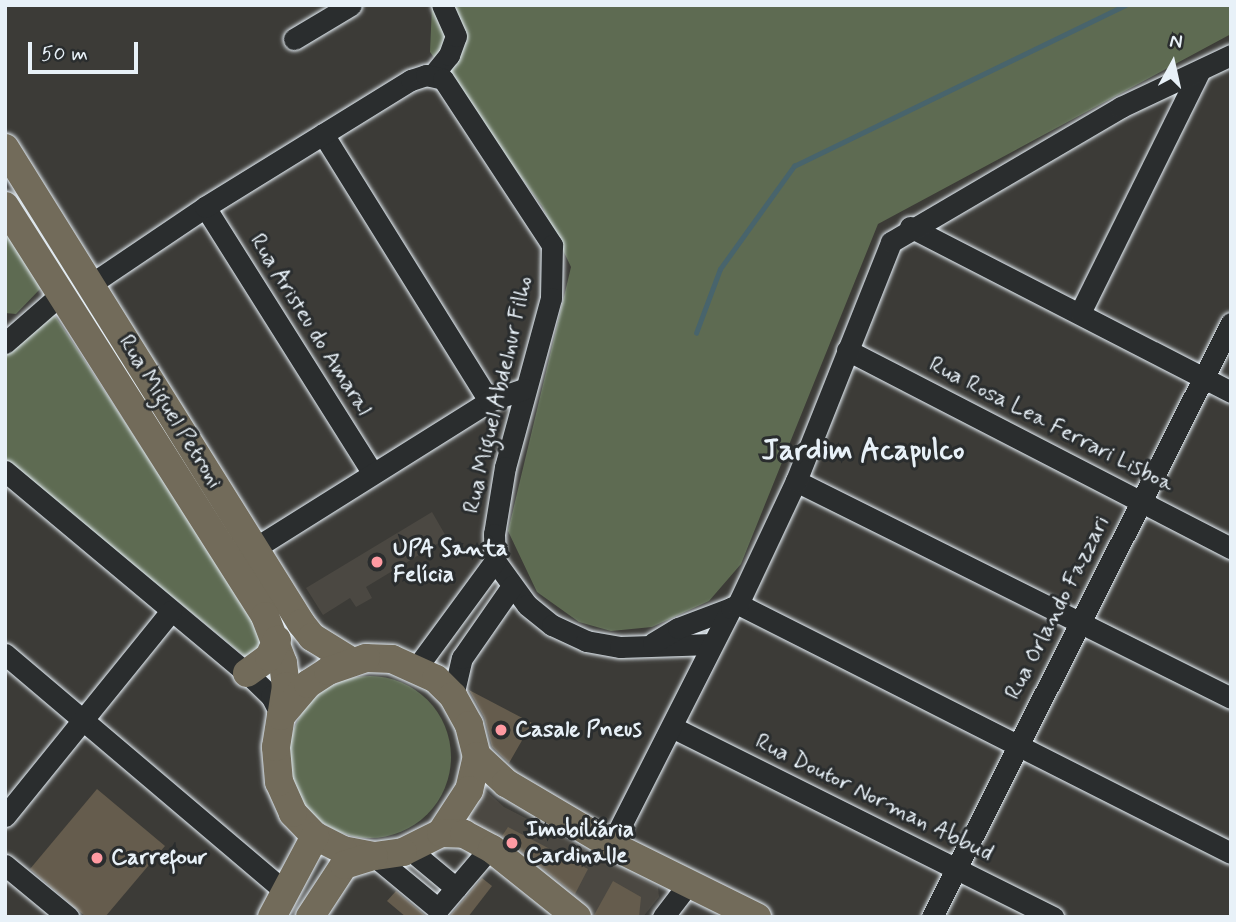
<!DOCTYPE html>
<meta charset="utf-8">
<style>
body{margin:0}
#map{position:relative;width:1236px;height:922px;overflow:hidden;background:#3c3b37;font-family:Mynerve,sans-serif}
div>[style]{position:absolute}
.built>*{inset:0;background:#4b4842}
.green>*{inset:0;background:#5e6b52}
.round{border-radius:50%}
.stream>*{height:4.5px;margin:-2.25px;padding:0 2.25px;transform-origin:2.25px;border-radius:2.25px;background:#48646c}
.building>*{inset:0;background:#655c4d}
.roads{filter:drop-shadow(0 0 2px #e8f1f8) drop-shadow(0 0 2px #e8f1f8)}
.minor>*{height:21px;margin:-10.5px;padding:0 10.5px;transform-origin:10.5px;border-radius:10.5px;background:#2a2d2e}
.major>*{height:28px;margin:-14px;padding:0 14px;transform-origin:14px;border-radius:14px;background:#726b5a}
.dots>*{width:19px;height:19px;translate:-50% -50%;box-sizing:border-box;border:4px solid #2a2d2e;border-radius:50%}
span{translate:-50% -50%;white-space:nowrap;text-align:center;line-height:1.15;-webkit-text-stroke:6px #2a2d2e;paint-order:stroke}
.street-label{font-size:23px;color:#e8f1f8}
.poi-label{font-size:23px;color:#e8f1f8;font-weight:700}
.left{translate:0 -50%;text-align:left}
.district-label{font-size:30px;color:#e8f1f8;font-weight:700}
.frame{position:absolute;inset:0;border:7px solid #e8f1f8;pointer-events:none}
.north{position:absolute;left:1138px;top:28px;width:70px;height:70px;-webkit-text-stroke:5px #2a2d2e;paint-order:stroke;rotate:8deg;font-size:19px;font-weight:700;line-height:28px;text-align:center;color:#e8f1f8}
.north::after{content:'';display:block;margin:auto;width:24px;height:32px;background:#e8f1f8;clip-path:polygon(50% 0,100% 100%,50% 72%,0 100%)}
.scale{position:absolute;left:28px;top:42px;width:110px;height:32px;box-sizing:border-box;border:4px solid #e8f1f8;border-top:0;padding-left:9px;font-size:21px;line-height:24px;white-space:nowrap;color:#e8f1f8;-webkit-text-stroke:5px #2a2d2e;paint-order:stroke}
</style>
<div id="map">
<div class="built">
<i style="clip-path:polygon(432px 512px,447px 538px,366px 587px,372px 598px,356px 607px,350px 598px,323px 615px,306px 588px)"></i>
<i style="clip-path:polygon(482px 787px,504px 807px,658px 887px,659px 897px,643px 917px,591px 917px,460px 818px)"></i>
</div>
<div class="green">
<i style="clip-path:polygon(432px 5px,1231px 5px,1231px 34px,878px 224px,741px 564px,709px 601px,652px 627px,611px 631px,579px 622px,537px 592px,508px 531px,571px 267px,542px 206px,430px 52px)"></i>
<i style="clip-path:polygon(5px 224px,41px 288px,16px 314px,5px 313px)"></i>
<i style="clip-path:polygon(54px 314px,267px 639px,248px 659px,5px 459px,5px 356px,20px 337px)"></i>
<i class="round" style="left:289px;top:676px;width:162px;height:162px"></i>
</div>
<div class="stream">
<i style="left:696px;top:333px;width:68px;rotate:-69.4deg"></i>
<i style="left:720px;top:269px;width:127px;rotate:-54.3deg"></i>
<i style="left:794px;top:166px;width:368px;rotate:-25.9deg"></i>
</div>
<div class="building">
<i style="clip-path:polygon(469px 690px,532px 723px,509px 763px,492px 747px,484px 717px)"></i>
<i style="clip-path:polygon(97px 789px,165px 846px,105px 917px,86px 917px,30px 869px)"></i>
<i style="clip-path:polygon(508px 827px,588px 869px,575px 894px,502px 836px)"></i>
<i style="clip-path:polygon(482px 878px,492px 886px,468px 917px,449px 917px)"></i>
<i style="clip-path:polygon(613px 881px,641px 897px,639px 917px,593px 917px)"></i>
<i style="clip-path:polygon(396px 891px,427px 917px,406px 917px,387px 901px)"></i>
</div>
<div class="roads">
<div class="minor">
<i style="left:294px;top:39px;width:66px;rotate:-30.8deg"></i>
<i style="left:432px;top:76px;width:27px;rotate:-51deg"></i>
<i style="left:449px;top:55px;width:20px;rotate:-70deg"></i>
<i style="left:456px;top:36px;width:34px;rotate:-114deg"></i>
<i style="left:323px;top:134px;width:314px;rotate:58.1deg"></i>
<i style="left:205px;top:207px;width:312px;rotate:57.8deg"></i>
<i style="left:910px;top:227px;width:361px;rotate:27.2deg"></i>
<i style="left:91px;top:284px;width:138px;rotate:-34deg"></i>
<i style="left:205px;top:207px;width:242px;rotate:-31.7deg"></i>
<i style="left:411px;top:80px;width:16px;rotate:-18deg"></i>
<i style="left:426px;top:75px;width:17px;rotate:13deg"></i>
<i style="left:443px;top:79px;width:199px;rotate:56.7deg"></i>
<i style="left:552px;top:245px;width:53px;rotate:91.1deg"></i>
<i style="left:551px;top:298px;width:175px;rotate:105.2deg"></i>
<i style="left:505px;top:467px;width:68px;rotate:99.3deg"></i>
<i style="left:494px;top:534px;width:27px;rotate:88deg"></i>
<i style="left:495px;top:561px;width:54px;rotate:54deg"></i>
<i style="left:527px;top:605px;width:32px;rotate:39deg"></i>
<i style="left:552px;top:625px;width:38px;rotate:25deg"></i>
<i style="left:586px;top:641px;width:35px;rotate:10deg"></i>
<i style="left:620px;top:647px;width:92px;rotate:-1.9deg"></i>
<i style="left:1080px;top:313px;width:269px;rotate:-63.7deg"></i>
<i style="left:5px;top:343px;width:73px;rotate:-41.1deg"></i>
<i style="left:847px;top:350px;width:432px;rotate:27.3deg"></i>
<i style="left:5px;top:471px;width:315px;rotate:39.9deg"></i>
<i style="left:247px;top:673px;width:33px;rotate:44deg"></i>
<i style="left:271px;top:696px;width:22px;rotate:63deg"></i>
<i style="left:796px;top:481px;width:486px;rotate:26.5deg"></i>
<i style="left:255px;top:548px;width:276px;rotate:-32.1deg"></i>
<i style="left:489px;top:401px;width:37px;rotate:-19deg"></i>
<i style="left:738px;top:604px;width:552px;rotate:26.8deg"></i>
<i style="left:653px;top:643px;width:29px;rotate:-31deg"></i>
<i style="left:678px;top:628px;width:57px;rotate:-20.7deg"></i>
<i style="left:5px;top:654px;width:368px;rotate:40.3deg"></i>
<i style="left:417px;top:667px;width:132px;rotate:-53.7deg"></i>
<i style="left:453px;top:696px;width:39px;rotate:-77deg"></i>
<i style="left:462px;top:658px;width:88px;rotate:-55.2deg"></i>
<i style="left:672px;top:727px;width:426px;rotate:26.5deg"></i>
<i style="left:5px;top:816px;width:264px;rotate:-51deg"></i>
<i style="left:611px;top:845px;width:266px;rotate:-63.1deg"></i>
<i style="left:731px;top:608px;width:8px;rotate:-30deg"></i>
<i style="left:738px;top:604px;width:136px;rotate:-64.8deg"></i>
<i style="left:796px;top:481px;width:257px;rotate:-68.3deg"></i>
<i style="left:891px;top:242px;width:267px;rotate:-30.4deg"></i>
<i style="left:1121px;top:107px;width:122px;rotate:-25.3deg"></i>
<i style="left:409px;top:849px;width:61px;rotate:39.7deg"></i>
<i style="left:374px;top:856px;width:83px;rotate:39.6deg"></i>
<i style="left:438px;top:909px;width:80px;rotate:-49.6deg"></i>
<i style="left:5px;top:865px;width:82px;rotate:39.5deg"></i>
<i style="left:663px;top:917px;width:43px;rotate:-52.6deg"></i>
<i style="left:932px;top:917px;width:665px;rotate:-63.28deg"></i>
</div>
<div class="major">
<i style="left:5px;top:148px;width:560px;rotate:58.07deg"></i>
<i style="left:301px;top:623px;width:18px;rotate:52deg"></i>
<i style="left:312px;top:637px;width:46px;rotate:31.6deg"></i>
<i style="left:5px;top:206px;width:485px;rotate:57.6deg"></i>
<i style="left:265px;top:616px;width:50px;rotate:69deg"></i>
<i style="left:283px;top:663px;width:23px;rotate:83deg"></i>
<i style="left:286px;top:686px;width:30px;rotate:99deg"></i>
<i style="left:366px;top:658px;width:26px;rotate:2deg"></i>
<i style="left:392px;top:659px;width:48px;rotate:24.4deg"></i>
<i style="left:436px;top:679px;width:24px;rotate:45deg"></i>
<i style="left:453px;top:696px;width:33px;rotate:61deg"></i>
<i style="left:469px;top:725px;width:32px;rotate:76deg"></i>
<i style="left:477px;top:756px;width:35px;rotate:103deg"></i>
<i style="left:469px;top:790px;width:51px;rotate:123.1deg"></i>
<i style="left:441px;top:833px;width:42px;rotate:153.4deg"></i>
<i style="left:403px;top:852px;width:29px;rotate:172deg"></i>
<i style="left:374px;top:856px;width:32px;rotate:-169deg"></i>
<i style="left:343px;top:850px;width:31px;rotate:-153deg"></i>
<i style="left:315px;top:836px;width:32px;rotate:-134deg"></i>
<i style="left:293px;top:813px;width:34px;rotate:-114deg"></i>
<i style="left:279px;top:782px;width:35px;rotate:-95deg"></i>
<i style="left:276px;top:747px;width:31px;rotate:-81deg"></i>
<i style="left:281px;top:716px;width:42px;rotate:-49.8deg"></i>
<i style="left:308px;top:684px;width:24px;rotate:-33deg"></i>
<i style="left:328px;top:671px;width:40px;rotate:-18.9deg"></i>
<i style="left:247px;top:673px;width:27px;rotate:-36deg"></i>
<i style="left:269px;top:657px;width:19px;rotate:-65deg"></i>
<i style="left:477px;top:756px;width:40px;rotate:43deg"></i>
<i style="left:506px;top:783px;width:122px;rotate:30.6deg"></i>
<i style="left:611px;top:845px;width:163px;rotate:26.3deg"></i>
<i style="left:441px;top:833px;width:23px;rotate:2deg"></i>
<i style="left:464px;top:834px;width:32px;rotate:28deg"></i>
<i style="left:492px;top:849px;width:109px;rotate:38.7deg"></i>
<i style="left:272px;top:917px;width:92px;rotate:-62deg"></i>
<i style="left:310px;top:917px;width:62px;rotate:-56.8deg"></i>
<i style="left:344px;top:865px;width:31px;rotate:-17deg"></i>
</div>
</div>
<div class="dots">
<i style="left:377px;top:562px;background:#ff9aa2"></i>
<i style="left:501px;top:730px;background:#ff9aa2"></i>
<i style="left:512px;top:843px;background:#ff9aa2"></i>
<i style="left:97px;top:858px;background:#ff9aa2"></i>
</div>
<div class="street-label">
<span style="left:310px;top:325px;rotate:58deg">Rua Aristeu do Amaral</span>
<span style="left:499px;top:395px;rotate:-77deg">Rua Miguel Abdelnur Filho</span>
<span style="left:170px;top:412px;rotate:58deg">Rua Miguel Petroni</span>
<span style="left:1051px;top:425px;rotate:27deg">Rua Rosa Lea Ferrari Lisboa</span>
<span style="left:1058px;top:608px;rotate:-63deg">Rua Orlando Fazzari</span>
<span style="left:874px;top:798px;rotate:26deg">Rua Doutor Norman Abbud</span>
</div>
<div class="poi-label">
<span class="left" style="left:393px;top:562px">UPA Santa<br>Felícia</span>
<span class="left" style="left:515px;top:730px">Casale Pneus</span>
<span class="left" style="left:526px;top:843px">Imobiliária<br>Cardinalle</span>
<span class="left" style="left:111px;top:858px">Carrefour</span>
</div>
<div class="district-label">
<span style="left:863px;top:451px">Jardim Acapulco</span>
</div>
<div class="frame"></div>
<div class="north">N</div>
<div class="scale">50 m</div>
</div>
